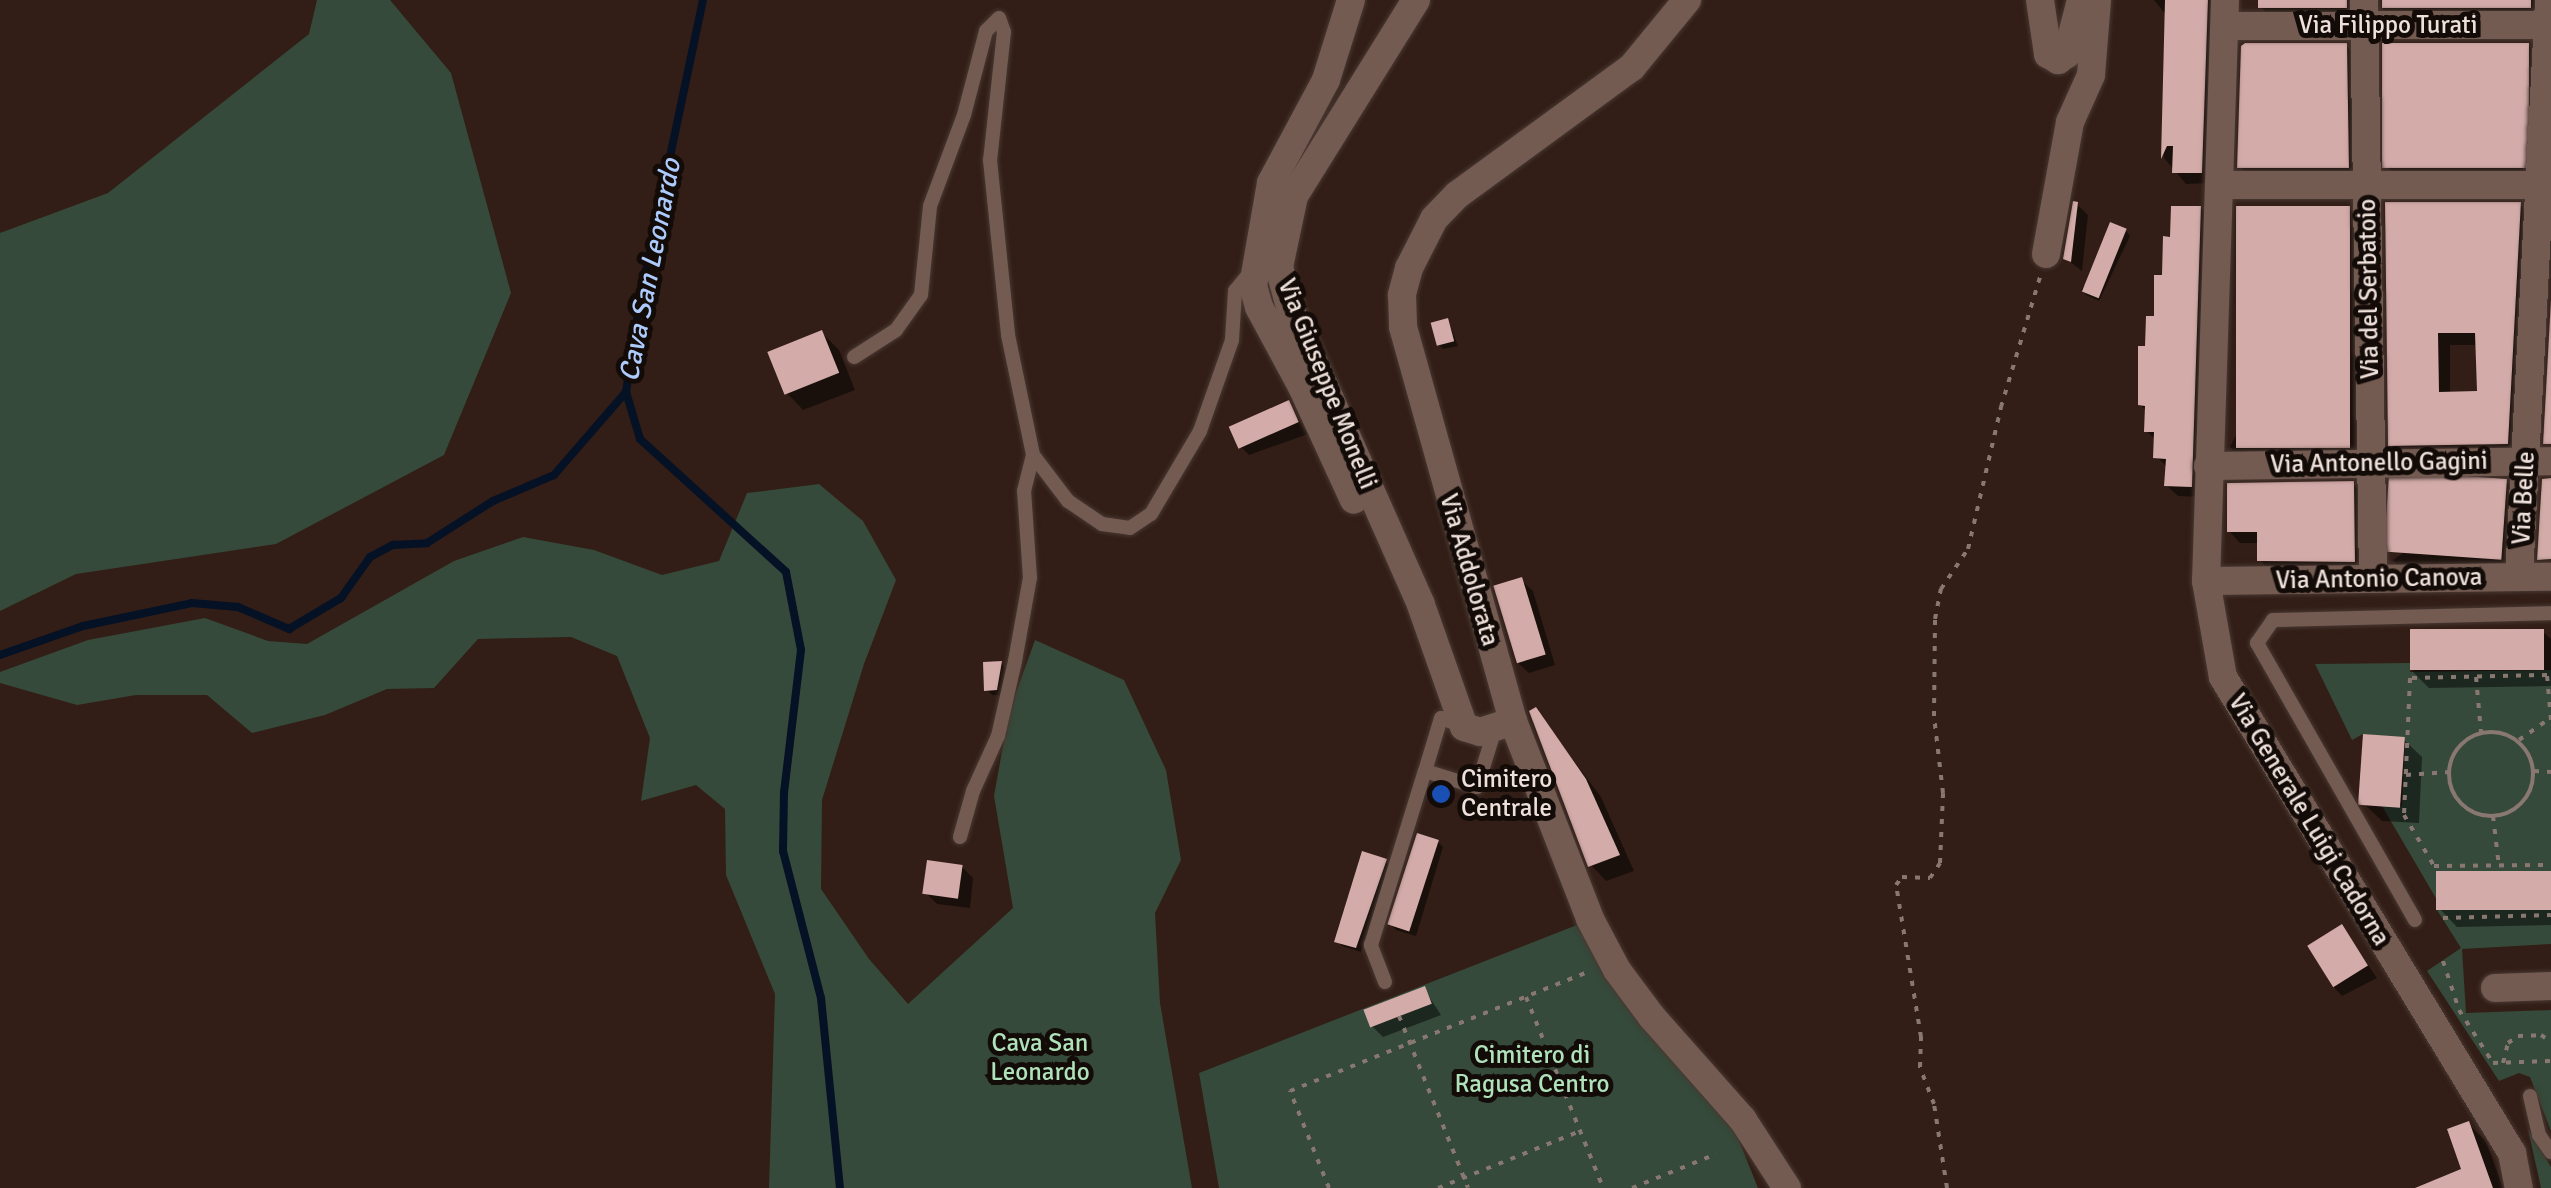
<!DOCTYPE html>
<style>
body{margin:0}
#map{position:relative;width:2551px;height:1188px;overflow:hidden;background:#321e16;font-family:Signika,sans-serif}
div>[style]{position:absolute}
.green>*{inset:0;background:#354a3a}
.shadow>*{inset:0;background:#0007;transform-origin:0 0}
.stream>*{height:8px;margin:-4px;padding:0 4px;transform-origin:4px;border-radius:4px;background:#051125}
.building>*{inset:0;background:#d3aca9;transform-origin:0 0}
.path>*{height:4px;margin-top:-2px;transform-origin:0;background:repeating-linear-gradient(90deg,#897871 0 5px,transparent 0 13px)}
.path>.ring{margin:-2px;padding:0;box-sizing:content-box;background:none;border:4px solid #897871;border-radius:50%}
.roads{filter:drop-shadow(0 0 2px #483832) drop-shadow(0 0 2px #483832)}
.service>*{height:14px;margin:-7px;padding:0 7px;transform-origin:7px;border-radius:7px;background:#735b52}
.minor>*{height:28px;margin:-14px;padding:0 14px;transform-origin:14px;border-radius:14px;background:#735b52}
.dots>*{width:28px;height:28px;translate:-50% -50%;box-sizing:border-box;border:5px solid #130b07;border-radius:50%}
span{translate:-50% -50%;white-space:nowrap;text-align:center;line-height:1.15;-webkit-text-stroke:10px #130b07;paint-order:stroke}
.street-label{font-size:25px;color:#eee0da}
.poi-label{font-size:25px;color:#eee0da}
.left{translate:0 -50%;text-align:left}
.park-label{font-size:25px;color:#afe2ba}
.water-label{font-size:28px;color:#accafb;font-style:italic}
</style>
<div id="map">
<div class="green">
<i style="clip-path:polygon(317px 0,390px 0,451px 73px,511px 293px,444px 455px,276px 544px,76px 574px,0 611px,0 233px,108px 193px,309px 34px)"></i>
<i style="clip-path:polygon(819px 484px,863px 521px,896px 580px,864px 664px,822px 800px,821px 889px,869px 959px,908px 1004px,1013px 908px,994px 796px,1009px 712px,1035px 640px,1124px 680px,1166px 770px,1181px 860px,1155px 913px,1160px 1003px,1192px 1188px,769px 1188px,775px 994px,726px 875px,725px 809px,696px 785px,641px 801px,650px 738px,617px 656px,571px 637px,478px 639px,434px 688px,387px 689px,325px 715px,252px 733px,207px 695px,136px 695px,77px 705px,0 683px,0 672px,88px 640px,205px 618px,268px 641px,307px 644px,454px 561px,523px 537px,594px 550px,662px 575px,719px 561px,747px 493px)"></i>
<i style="clip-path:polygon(2410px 663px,2410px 672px,2551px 670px,2551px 871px,2436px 871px,2437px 900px,2382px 806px,2402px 806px,2405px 738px,2363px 734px,2352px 740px,2315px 664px)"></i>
<i style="clip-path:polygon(2551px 909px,2551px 944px,2462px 949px,2466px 1013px,2551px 1010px,2551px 1131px,2530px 1077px,2519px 1073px,2499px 1081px,2427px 971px,2461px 948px,2437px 910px)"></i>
<i style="clip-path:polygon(1577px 925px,1605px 975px,1734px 1128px,1758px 1188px,1219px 1188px,1199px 1073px)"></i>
<i style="clip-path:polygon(2528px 1129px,2551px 1167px,2551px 1188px,2541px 1188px)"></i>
</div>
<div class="shadow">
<i style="clip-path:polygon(2154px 0,2221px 0,2212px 183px,2186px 184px,2164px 158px,2167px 16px)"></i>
<i style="clip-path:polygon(2261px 0,2368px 0,2359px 20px,2274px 20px,2261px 7px)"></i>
<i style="left:2383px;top:0;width:168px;height:24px"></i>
<i style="clip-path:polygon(2528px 45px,2540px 57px,2534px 179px,2399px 179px,2387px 166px)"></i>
<i style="clip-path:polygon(2346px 46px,2357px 57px,2359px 178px,2251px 178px,2240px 166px)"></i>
<i style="clip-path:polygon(2077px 204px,2088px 215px,2082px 271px,2065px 258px)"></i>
<i style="clip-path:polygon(evenodd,2387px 205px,2520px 205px,2533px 218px,2520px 455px,2404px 458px,2391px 445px,2387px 205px,2450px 345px,2478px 345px,2479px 394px,2450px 394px,2450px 345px)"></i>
<i style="clip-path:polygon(2200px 208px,2211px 220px,2202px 497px,2178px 496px,2166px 485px,2168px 468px,2156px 456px,2156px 440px,2146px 431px,2147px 412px,2140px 404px,2147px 348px,2173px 239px)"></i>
<i style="clip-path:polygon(2349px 209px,2361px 221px,2365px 458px,2243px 460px,2230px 447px)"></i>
<i style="clip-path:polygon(2126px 231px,2130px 236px,2099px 301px,2086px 295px,2081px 290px)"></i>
<i style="clip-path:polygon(1448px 320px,1458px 346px,1443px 349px,1438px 344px)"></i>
<i style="clip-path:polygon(822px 333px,839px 350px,855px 390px,803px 410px,786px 392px)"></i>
<i style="clip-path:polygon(1288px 403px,1308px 434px,1249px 455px,1238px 444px)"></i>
<i style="clip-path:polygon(2506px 482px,2517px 493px,2513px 570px,2404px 572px,2393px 560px)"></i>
<i style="clip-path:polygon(2353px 484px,2364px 495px,2366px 572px,2271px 571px,2260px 560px,2260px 543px,2240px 543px,2229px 531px)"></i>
<i style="clip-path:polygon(1521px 580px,1533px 591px,1555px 665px,1529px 673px,1517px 662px)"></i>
<i style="clip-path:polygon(2543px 632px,2551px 639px,2551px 686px,2429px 688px,2412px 671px)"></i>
<i style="clip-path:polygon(1001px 663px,1005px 668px,1002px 695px,992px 695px,987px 690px)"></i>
<i style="clip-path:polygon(1535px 710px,1601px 797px,1634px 871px,1606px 881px,1591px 865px)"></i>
<i style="clip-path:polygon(2404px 740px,2422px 757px,2419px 823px,2382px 821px,2364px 804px)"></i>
<i style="clip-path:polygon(1438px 842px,1443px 847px,1416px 936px,1396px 930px,1391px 925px)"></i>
<i style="clip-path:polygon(1385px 861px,1390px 866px,1361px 952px,1342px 946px,1337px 941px)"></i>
<i style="clip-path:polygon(962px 867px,973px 878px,970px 908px,937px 904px,926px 893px)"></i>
<i style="clip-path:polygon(2551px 874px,2551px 925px,2457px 927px,2440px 909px)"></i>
<i style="clip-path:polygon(2342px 927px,2377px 978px,2342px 996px,2331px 984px)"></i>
<i style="clip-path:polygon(1424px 989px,1441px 1015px,1383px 1037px,1371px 1025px)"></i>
<i style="clip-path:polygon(2468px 1124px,2486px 1141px,2503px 1188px,2441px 1188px,2464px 1170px)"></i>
</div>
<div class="stream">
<i style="left:703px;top:0;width:312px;rotate:101.9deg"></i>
<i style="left:639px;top:305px;width:88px;rotate:98.5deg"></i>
<i style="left:626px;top:392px;width:49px;rotate:73.4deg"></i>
<i style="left:640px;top:439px;width:197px;rotate:42.3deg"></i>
<i style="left:786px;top:572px;width:79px;rotate:79.1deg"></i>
<i style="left:801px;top:650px;width:143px;rotate:96.8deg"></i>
<i style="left:784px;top:792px;width:59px;rotate:91deg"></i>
<i style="left:783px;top:851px;width:152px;rotate:75.5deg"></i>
<i style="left:821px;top:998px;width:191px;rotate:84.3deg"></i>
<i style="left:0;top:655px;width:88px;rotate:-19.3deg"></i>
<i style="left:83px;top:626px;width:111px;rotate:-11.9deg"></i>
<i style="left:192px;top:603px;width:46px;rotate:5deg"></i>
<i style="left:238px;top:607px;width:56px;rotate:23.3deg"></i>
<i style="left:289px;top:629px;width:61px;rotate:-30.8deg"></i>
<i style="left:341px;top:598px;width:50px;rotate:-54.7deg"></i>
<i style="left:370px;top:557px;width:26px;rotate:-28deg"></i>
<i style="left:393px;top:545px;width:34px;rotate:-3deg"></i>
<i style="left:427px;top:543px;width:78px;rotate:-32.5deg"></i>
<i style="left:493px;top:501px;width:66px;rotate:-23.1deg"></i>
<i style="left:554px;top:475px;width:110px;rotate:-49.1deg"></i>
</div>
<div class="building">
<i style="clip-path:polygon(2165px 0,2208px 0,2202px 173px,2172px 173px,2173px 146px,2167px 146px,2161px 159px)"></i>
<i style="left:2258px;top:0;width:89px;height:8px"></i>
<i style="left:2382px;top:0;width:149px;height:8px"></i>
<i style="clip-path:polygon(2245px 43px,2347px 43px,2349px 168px,2237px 168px,2241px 46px)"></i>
<i style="left:2382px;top:43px;width:147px;height:125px"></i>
<i style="clip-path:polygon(2073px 201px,2078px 202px,2071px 262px,2063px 259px)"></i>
<i style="clip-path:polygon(evenodd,2385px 202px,2521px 202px,2508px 444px,2388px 446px,2385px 202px,2438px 333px,2475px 333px,2477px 391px,2439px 392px,2438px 333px)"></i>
<i style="clip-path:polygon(2171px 206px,2201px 206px,2192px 487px,2164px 486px,2166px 459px,2153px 458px,2154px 432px,2144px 432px,2145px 406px,2138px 405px,2138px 346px,2145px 346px,2146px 316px,2154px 316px,2154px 275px,2162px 275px,2163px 236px,2170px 237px)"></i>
<i style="left:2236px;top:206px;width:114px;height:242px"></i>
<i style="left:2110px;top:222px;width:18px;height:75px;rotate:22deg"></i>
<i style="clip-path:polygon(2551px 299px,2551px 444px,2543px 444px)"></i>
<i style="left:1448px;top:318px;width:24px;height:18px;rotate:75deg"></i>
<i style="left:822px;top:330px;width:46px;height:59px;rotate:68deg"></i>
<i style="left:1289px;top:400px;width:24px;height:66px;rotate:66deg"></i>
<i style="clip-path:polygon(2551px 478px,2551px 559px,2537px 560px,2542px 479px)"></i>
<i style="left:2507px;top:479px;width:81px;height:118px;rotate:94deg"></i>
<i style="clip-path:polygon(2354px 481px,2355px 562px,2257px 561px,2257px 532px,2227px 532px,2227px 483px)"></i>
<i style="left:1522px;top:577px;width:81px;height:30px;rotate:73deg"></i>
<i style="left:2544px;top:629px;width:41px;height:134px;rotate:90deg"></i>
<i style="clip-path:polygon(1002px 661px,997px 690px,984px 691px,983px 662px)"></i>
<i style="clip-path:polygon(1536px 707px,1586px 779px,1620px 855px,1588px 867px,1529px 711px)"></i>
<i style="left:2363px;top:734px;width:42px;height:71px;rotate:4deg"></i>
<i style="left:1417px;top:833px;width:23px;height:96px;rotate:18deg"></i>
<i style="clip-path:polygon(1362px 851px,1387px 859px,1356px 948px,1334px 942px)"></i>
<i style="left:927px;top:860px;width:36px;height:34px;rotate:8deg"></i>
<i style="left:2436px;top:871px;width:115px;height:39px"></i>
<i style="left:2342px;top:924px;width:49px;height:41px;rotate:58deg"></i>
<i style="left:1425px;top:986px;width:19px;height:66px;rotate:69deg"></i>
<i style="clip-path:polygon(2469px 1121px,2493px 1188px,2415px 1188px,2461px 1169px,2447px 1129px)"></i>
</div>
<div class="path">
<i style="left:2476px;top:677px;width:55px;rotate:84.8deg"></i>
<i style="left:2551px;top:720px;width:45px;rotate:-95.1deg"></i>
<i style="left:2547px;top:675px;width:137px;rotate:178.7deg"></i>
<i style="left:2410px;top:678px;width:137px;rotate:92.5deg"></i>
<i style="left:2404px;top:815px;width:59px;rotate:59.5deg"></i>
<i style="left:2434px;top:866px;width:117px;rotate:-0.5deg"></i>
<i class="ring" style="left:2449px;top:732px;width:80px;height:80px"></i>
<i style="left:2519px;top:740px;width:35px;rotate:-35deg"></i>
<i style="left:2534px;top:771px;width:17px;rotate:3deg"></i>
<i style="left:2406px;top:775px;width:43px;rotate:-4deg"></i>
<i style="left:2493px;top:816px;width:50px;rotate:83.2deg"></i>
<i style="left:2443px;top:918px;width:108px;rotate:-1.6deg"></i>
<i style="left:2443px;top:961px;width:52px;rotate:71.9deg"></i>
<i style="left:2459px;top:1010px;width:63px;rotate:57.3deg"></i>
<i style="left:2493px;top:1063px;width:58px;rotate:-2deg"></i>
<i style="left:1526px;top:997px;width:206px;rotate:68deg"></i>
<i style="left:1399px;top:1016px;width:185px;rotate:68.1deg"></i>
<i style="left:2503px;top:1063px;width:21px;rotate:-76deg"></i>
<i style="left:2508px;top:1043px;width:12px;rotate:-35deg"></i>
<i style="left:2518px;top:1036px;width:23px;rotate:-2deg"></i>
<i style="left:2541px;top:1035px;width:12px;rotate:35deg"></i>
<i style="left:1329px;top:1188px;width:105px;rotate:-111.9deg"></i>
<i style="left:1290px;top:1091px;width:321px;rotate:-21.8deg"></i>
<i style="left:1438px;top:1188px;width:151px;rotate:-21.8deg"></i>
<i style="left:1632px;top:1188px;width:91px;rotate:-22deg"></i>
<i style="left:1947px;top:1188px;width:85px;rotate:-98.8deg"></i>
<i style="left:1934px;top:1104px;width:40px;rotate:-111deg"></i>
<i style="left:1920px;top:1067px;width:30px;rotate:-88deg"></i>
<i style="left:1921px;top:1037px;width:154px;rotate:-99.3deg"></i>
<i style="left:1896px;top:885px;width:10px;rotate:-53deg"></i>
<i style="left:1902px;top:877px;width:28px;rotate:2deg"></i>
<i style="left:1930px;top:878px;width:18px;rotate:-56deg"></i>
<i style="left:1940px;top:863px;width:70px;rotate:-87.5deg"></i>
<i style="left:1943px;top:793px;width:78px;rotate:-96.7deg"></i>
<i style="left:1934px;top:716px;width:97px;rotate:-89.4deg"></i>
<i style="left:1935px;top:619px;width:31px;rotate:-79deg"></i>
<i style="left:1941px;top:589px;width:48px;rotate:-56deg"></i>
<i style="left:1968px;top:549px;width:146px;rotate:-76.9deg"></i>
<i style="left:2001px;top:407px;width:136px;rotate:-73.3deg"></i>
</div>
<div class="roads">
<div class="service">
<i style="left:854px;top:357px;width:50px;rotate:-32.7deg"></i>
<i style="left:896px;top:330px;width:43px;rotate:-54.5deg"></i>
<i style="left:921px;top:295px;width:89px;rotate:-84.2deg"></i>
<i style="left:930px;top:206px;width:97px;rotate:-69.5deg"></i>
<i style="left:964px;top:115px;width:87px;rotate:-75.3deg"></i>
<i style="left:986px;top:31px;width:18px;rotate:-45deg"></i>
<i style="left:999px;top:18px;width:15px;rotate:70deg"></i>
<i style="left:1004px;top:32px;width:129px;rotate:96.2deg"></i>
<i style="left:990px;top:160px;width:176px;rotate:84.1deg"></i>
<i style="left:1008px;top:335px;width:123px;rotate:78.2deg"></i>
<i style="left:1033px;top:455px;width:58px;rotate:52.7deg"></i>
<i style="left:1068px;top:501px;width:41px;rotate:34.1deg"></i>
<i style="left:1102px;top:524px;width:28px;rotate:8deg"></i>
<i style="left:1130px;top:528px;width:25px;rotate:-34deg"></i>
<i style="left:1151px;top:514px;width:96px;rotate:-59.4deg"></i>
<i style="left:1200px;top:431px;width:96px;rotate:-70.6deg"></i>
<i style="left:1232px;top:340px;width:49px;rotate:-86.5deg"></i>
<i style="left:1235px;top:291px;width:26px;rotate:-51deg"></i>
<i style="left:1463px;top:726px;width:23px;rotate:-160deg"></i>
<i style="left:1441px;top:718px;width:55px;rotate:106.8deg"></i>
<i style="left:1425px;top:771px;width:54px;rotate:17.1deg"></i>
<i style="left:1477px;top:787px;width:61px;rotate:-72.8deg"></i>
<i style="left:960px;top:837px;width:48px;rotate:-74.2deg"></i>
<i style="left:973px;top:791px;width:60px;rotate:-65.6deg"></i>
<i style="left:998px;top:736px;width:77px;rotate:-77.2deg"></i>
<i style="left:1015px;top:661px;width:84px;rotate:-79.8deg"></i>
<i style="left:1030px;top:578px;width:87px;rotate:-93.9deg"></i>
<i style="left:1024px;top:491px;width:37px;rotate:-76deg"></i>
<i style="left:2415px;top:920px;width:319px;rotate:-119.7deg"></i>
<i style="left:2257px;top:643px;width:28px;rotate:-55deg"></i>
<i style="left:2273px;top:620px;width:278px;rotate:-1.4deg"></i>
<i style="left:1385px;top:982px;width:40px;rotate:-111deg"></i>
<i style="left:1371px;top:945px;width:182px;rotate:-72.8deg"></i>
<i style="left:2530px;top:1096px;width:40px;rotate:77deg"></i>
<i style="left:2539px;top:1135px;width:21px;rotate:55deg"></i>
</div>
<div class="minor">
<i style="left:1351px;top:0;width:84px;rotate:107.4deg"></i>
<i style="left:1326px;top:80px;width:117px;rotate:118.1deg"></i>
<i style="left:1271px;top:183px;width:105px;rotate:99.9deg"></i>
<i style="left:1253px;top:286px;width:22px;rotate:74deg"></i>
<i style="left:1259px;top:307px;width:91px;rotate:61.7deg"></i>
<i style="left:1302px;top:387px;width:124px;rotate:65.3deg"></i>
<i style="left:1416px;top:0;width:231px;rotate:121.9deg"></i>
<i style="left:1294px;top:196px;width:73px;rotate:101.9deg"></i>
<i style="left:1279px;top:267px;width:46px;rotate:74.7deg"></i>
<i style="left:1291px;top:311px;width:321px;rotate:66.1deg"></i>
<i style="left:1421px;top:605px;width:129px;rotate:70.6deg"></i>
<i style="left:1464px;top:727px;width:17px;rotate:17deg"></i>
<i style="left:1480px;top:732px;width:35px;rotate:-18deg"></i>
<i style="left:1687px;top:0;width:87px;rotate:129.4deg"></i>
<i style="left:1632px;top:67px;width:217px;rotate:143.8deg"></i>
<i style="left:1457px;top:195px;width:33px;rotate:134deg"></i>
<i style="left:1434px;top:219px;width:55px;rotate:117deg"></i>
<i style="left:1409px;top:268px;width:28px;rotate:105deg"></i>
<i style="left:1402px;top:295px;width:32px;rotate:88deg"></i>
<i style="left:1403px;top:327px;width:409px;rotate:74.4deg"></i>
<i style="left:1513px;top:721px;width:212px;rotate:68.7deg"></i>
<i style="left:1590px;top:919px;width:58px;rotate:62.1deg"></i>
<i style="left:1617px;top:970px;width:59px;rotate:53.3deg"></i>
<i style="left:1652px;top:1017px;width:137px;rotate:48.5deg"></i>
<i style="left:1743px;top:1120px;width:81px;rotate:57.1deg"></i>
<i style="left:2040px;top:0;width:55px;rotate:81.6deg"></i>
<i style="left:2048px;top:54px;width:12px;rotate:31deg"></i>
<i style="left:2058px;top:60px;width:11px;rotate:-34deg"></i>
<i style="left:2067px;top:54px;width:56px;rotate:-75.5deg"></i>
<i style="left:2225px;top:0;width:581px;rotate:91.87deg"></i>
<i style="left:2206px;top:581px;width:97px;rotate:80deg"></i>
<i style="left:2223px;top:677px;width:557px;rotate:58.74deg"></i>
<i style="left:2512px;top:1153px;width:36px;rotate:79deg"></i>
<i style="left:2364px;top:0;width:579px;rotate:89.11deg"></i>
<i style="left:2225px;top:26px;width:326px;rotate:-0.2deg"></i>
<i style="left:2222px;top:185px;width:329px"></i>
<i style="left:2046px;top:254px;width:134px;rotate:-79.7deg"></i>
<i style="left:2070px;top:122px;width:51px;rotate:-65.9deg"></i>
<i style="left:2091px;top:75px;width:75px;rotate:-85.4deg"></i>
<i style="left:2208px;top:466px;width:343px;rotate:-0.8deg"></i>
<i style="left:2519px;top:577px;width:578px;rotate:-87.02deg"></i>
<i style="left:2206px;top:581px;width:345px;rotate:-0.7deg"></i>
<i style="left:2495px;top:988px;width:56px;rotate:-2deg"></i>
</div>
</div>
<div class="dots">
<i style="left:1441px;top:794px;background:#1a4fb4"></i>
</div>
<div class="street-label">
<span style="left:2388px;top:25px">Via Filippo Turati</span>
<span style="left:2369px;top:289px;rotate:-91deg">Via del Serbatoio</span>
<span style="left:1327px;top:384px;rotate:68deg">Via Giuseppe Monelli</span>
<span style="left:2379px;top:463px;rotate:-1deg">Via Antonello Gagini</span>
<span style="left:2524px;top:498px;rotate:-87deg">Via Belle</span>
<span style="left:1469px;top:570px;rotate:74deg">Via Addolorata</span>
<span style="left:2379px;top:579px;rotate:-1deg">Via Antonio Canova</span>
<span style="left:2309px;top:820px;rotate:59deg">Via Generale Luigi Cadorna</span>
</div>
<div class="poi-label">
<span class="left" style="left:1461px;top:794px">Cimitero<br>Centrale</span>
</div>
<div class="park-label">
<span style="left:1040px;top:1058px">Cava San<br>Leonardo</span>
<span style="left:1532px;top:1070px">Cimitero di<br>Ragusa Centro</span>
</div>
<div class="water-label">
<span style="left:650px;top:270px;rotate:-79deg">Cava San Leonardo</span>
</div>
</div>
